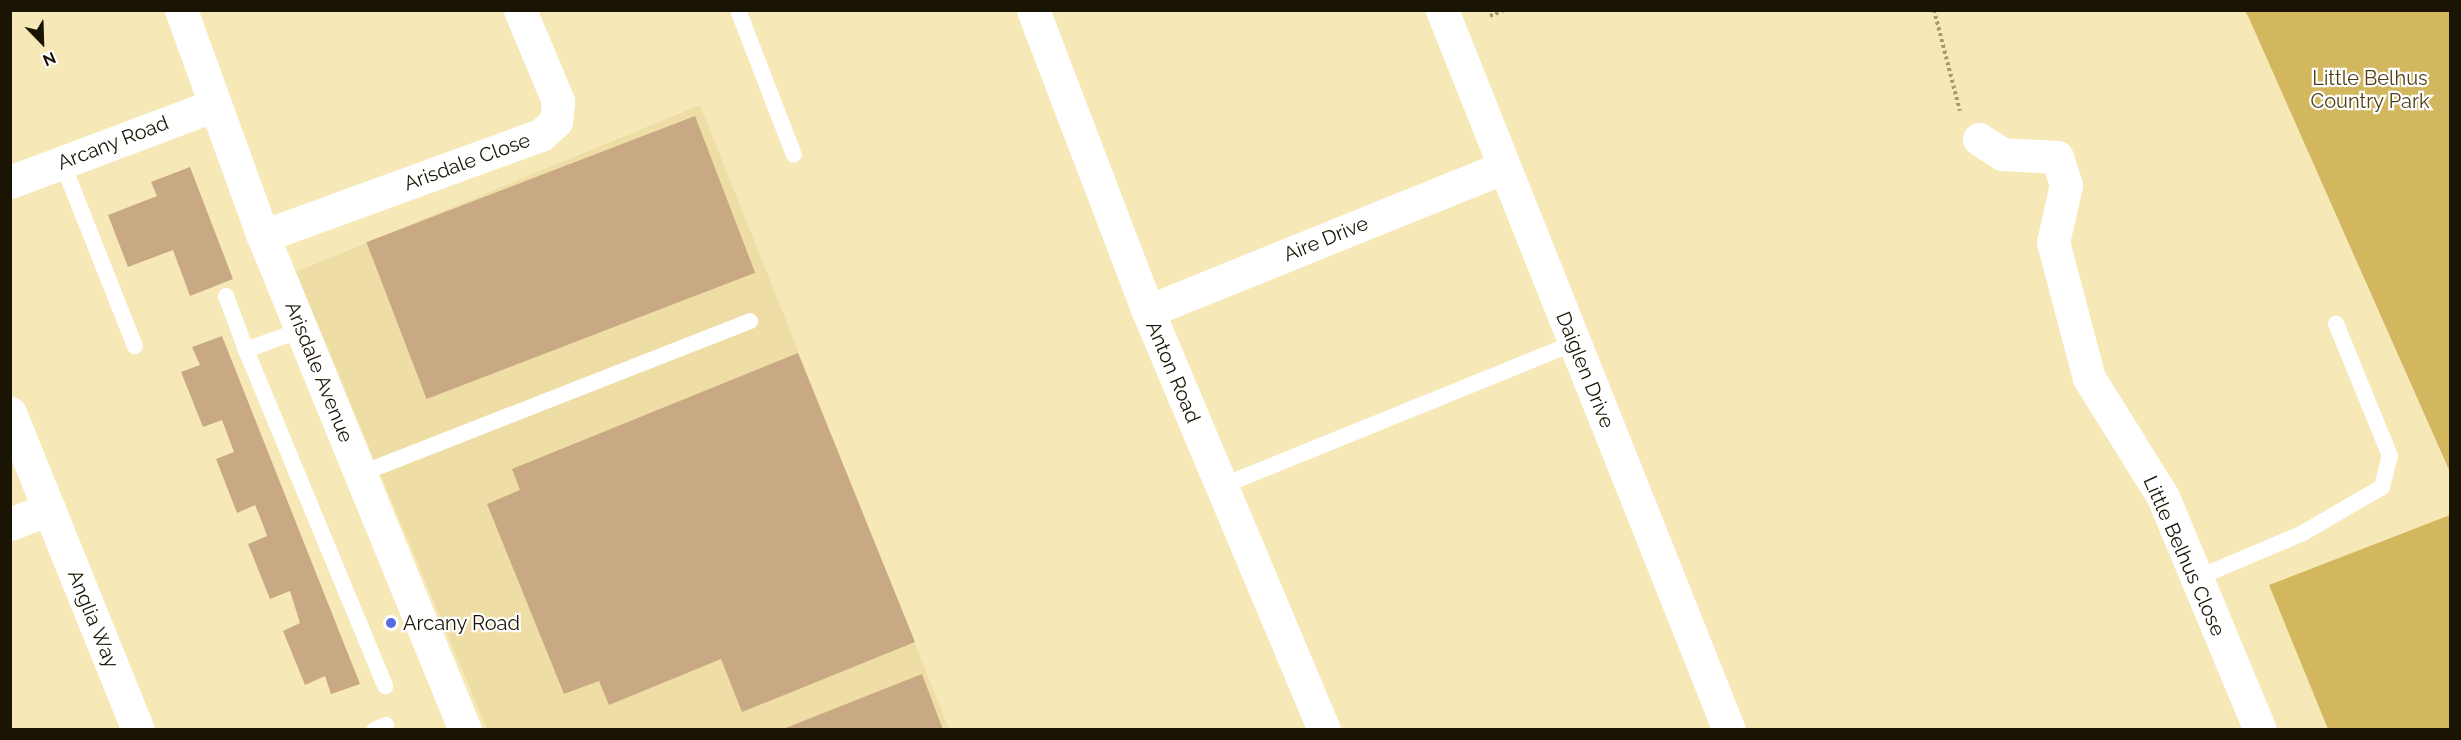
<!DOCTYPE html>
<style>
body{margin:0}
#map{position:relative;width:2461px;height:740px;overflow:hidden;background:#f7e8b8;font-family:Raleway,sans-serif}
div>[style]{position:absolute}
.built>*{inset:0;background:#efdda6}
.green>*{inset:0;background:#d3b75e}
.building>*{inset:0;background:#c9a983;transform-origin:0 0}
.path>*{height:4px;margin-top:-2px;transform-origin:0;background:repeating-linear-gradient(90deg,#a69a76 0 3px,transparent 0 6px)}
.lane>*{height:16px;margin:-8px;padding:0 8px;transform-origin:8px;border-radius:8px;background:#fff}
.street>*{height:33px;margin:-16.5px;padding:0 16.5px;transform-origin:16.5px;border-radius:16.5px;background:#fff}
.secondary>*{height:33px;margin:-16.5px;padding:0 16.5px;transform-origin:16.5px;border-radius:16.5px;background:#fff}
.dots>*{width:16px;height:16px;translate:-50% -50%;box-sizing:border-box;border:3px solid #fff;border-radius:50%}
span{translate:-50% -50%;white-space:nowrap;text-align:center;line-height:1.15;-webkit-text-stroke:4.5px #fff;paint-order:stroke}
.park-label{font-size:20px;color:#4d3f11}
.street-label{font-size:20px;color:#1a1404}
.poi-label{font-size:20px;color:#1a1404}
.left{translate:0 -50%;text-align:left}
.frame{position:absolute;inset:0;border:12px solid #1a1404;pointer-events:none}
.north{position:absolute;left:12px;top:12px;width:60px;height:60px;-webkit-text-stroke:4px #fff;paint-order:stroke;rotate:157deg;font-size:16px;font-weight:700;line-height:24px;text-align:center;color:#1a1404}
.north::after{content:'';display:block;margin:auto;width:21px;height:27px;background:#1a1404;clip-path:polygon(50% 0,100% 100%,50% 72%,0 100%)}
</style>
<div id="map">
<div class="built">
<i style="clip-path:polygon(700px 105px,949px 729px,487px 729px,296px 272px)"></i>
</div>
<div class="green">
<i style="clip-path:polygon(2245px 11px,2450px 11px,2450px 472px,2248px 16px)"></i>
<i style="clip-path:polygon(2450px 515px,2450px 729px,2328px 729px,2269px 585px)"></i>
</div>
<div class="building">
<i style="left:695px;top:116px;width:168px;height:352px;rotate:69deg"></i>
<i style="clip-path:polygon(190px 167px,233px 279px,190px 296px,173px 250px,128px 267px,108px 215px,157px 196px,151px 182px)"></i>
<i style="clip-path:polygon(222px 336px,360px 684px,331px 694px,325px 676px,305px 685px,283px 631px,300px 623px,290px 591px,270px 599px,248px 544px,267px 536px,262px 522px,255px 505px,237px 513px,216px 459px,234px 452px,222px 420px,203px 427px,181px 372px,200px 365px,192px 347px)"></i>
<i style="clip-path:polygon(798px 353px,915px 642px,742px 712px,721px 659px,609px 705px,599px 681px,564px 694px,487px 504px,520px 490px,512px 469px)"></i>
<i style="clip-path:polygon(922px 674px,943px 730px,783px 730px,783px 729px)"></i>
</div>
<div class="path">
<i style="left:1934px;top:10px;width:104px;rotate:75.6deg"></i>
<i style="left:1490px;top:16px;width:15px;rotate:-23deg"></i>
</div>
<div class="lane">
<i style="left:738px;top:10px;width:155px;rotate:68.9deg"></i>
<i style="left:62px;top:162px;width:198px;rotate:68.4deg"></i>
<i style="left:226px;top:296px;width:58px;rotate:69.7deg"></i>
<i style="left:301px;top:330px;width:59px;rotate:160deg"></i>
<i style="left:246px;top:350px;width:364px;rotate:67.5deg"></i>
<i style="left:360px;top:474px;width:419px;rotate:-21.4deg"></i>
<i style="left:1222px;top:486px;width:380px;rotate:-22.1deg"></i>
<i style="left:2197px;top:578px;width:115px;rotate:-23deg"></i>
<i style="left:2303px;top:533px;width:91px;rotate:-30.2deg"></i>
<i style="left:2382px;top:487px;width:32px;rotate:-76deg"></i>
<i style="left:2390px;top:456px;width:143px;rotate:-112.2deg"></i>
<i style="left:374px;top:730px;width:13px;rotate:-23deg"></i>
</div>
<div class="street">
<i style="left:1033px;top:10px;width:322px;rotate:69.1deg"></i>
<i style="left:1148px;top:311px;width:454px;rotate:67.2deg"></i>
<i style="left:1442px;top:10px;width:775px;rotate:68.27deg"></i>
<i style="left:1979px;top:139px;width:27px;rotate:33deg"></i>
<i style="left:2002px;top:154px;width:55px;rotate:3.1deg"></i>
<i style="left:2057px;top:157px;width:29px;rotate:72deg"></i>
<i style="left:2066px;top:185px;width:58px;rotate:102.8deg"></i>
<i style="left:2053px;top:242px;width:141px;rotate:75.2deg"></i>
<i style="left:2089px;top:378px;width:140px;rotate:58.1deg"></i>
<i style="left:2163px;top:497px;width:252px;rotate:67.4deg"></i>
<i style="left:10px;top:182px;width:219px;rotate:-20.6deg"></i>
<i style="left:263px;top:236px;width:296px;rotate:-20deg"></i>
<i style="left:541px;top:135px;width:21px;rotate:-43deg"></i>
<i style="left:556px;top:121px;width:20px;rotate:-84deg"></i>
<i style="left:558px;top:101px;width:99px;rotate:-112.7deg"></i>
<i style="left:1148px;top:311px;width:384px;rotate:-22deg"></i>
<i style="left:10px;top:413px;width:342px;rotate:68deg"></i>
<i style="left:10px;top:524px;width:42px;rotate:-21deg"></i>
</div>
<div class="secondary">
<i style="left:181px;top:10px;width:240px;rotate:70.1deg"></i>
<i style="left:263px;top:236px;width:534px;rotate:67.76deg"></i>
</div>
<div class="dots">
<i style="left:391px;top:623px;background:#566be1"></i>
</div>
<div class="park-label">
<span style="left:2370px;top:90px">Little Belhus<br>Country Park</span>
</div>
<div class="street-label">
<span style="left:113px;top:143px;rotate:-21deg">Arcany Road</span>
<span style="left:467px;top:162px;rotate:-20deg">Arisdale Close</span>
<span style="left:1326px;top:239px;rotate:-22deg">Aire Drive</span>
<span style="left:1585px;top:370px;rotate:68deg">Daiglen Drive</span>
<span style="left:319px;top:372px;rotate:68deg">Arisdale Avenue</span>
<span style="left:1173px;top:372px;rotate:67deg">Anton Road</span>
<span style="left:2184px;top:556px;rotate:66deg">Little Belhus Close</span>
<span style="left:93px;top:619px;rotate:68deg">Anglia Way</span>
</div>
<div class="poi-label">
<span class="left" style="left:403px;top:623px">Arcany Road</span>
</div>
<div class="frame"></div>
<div class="north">N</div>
</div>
